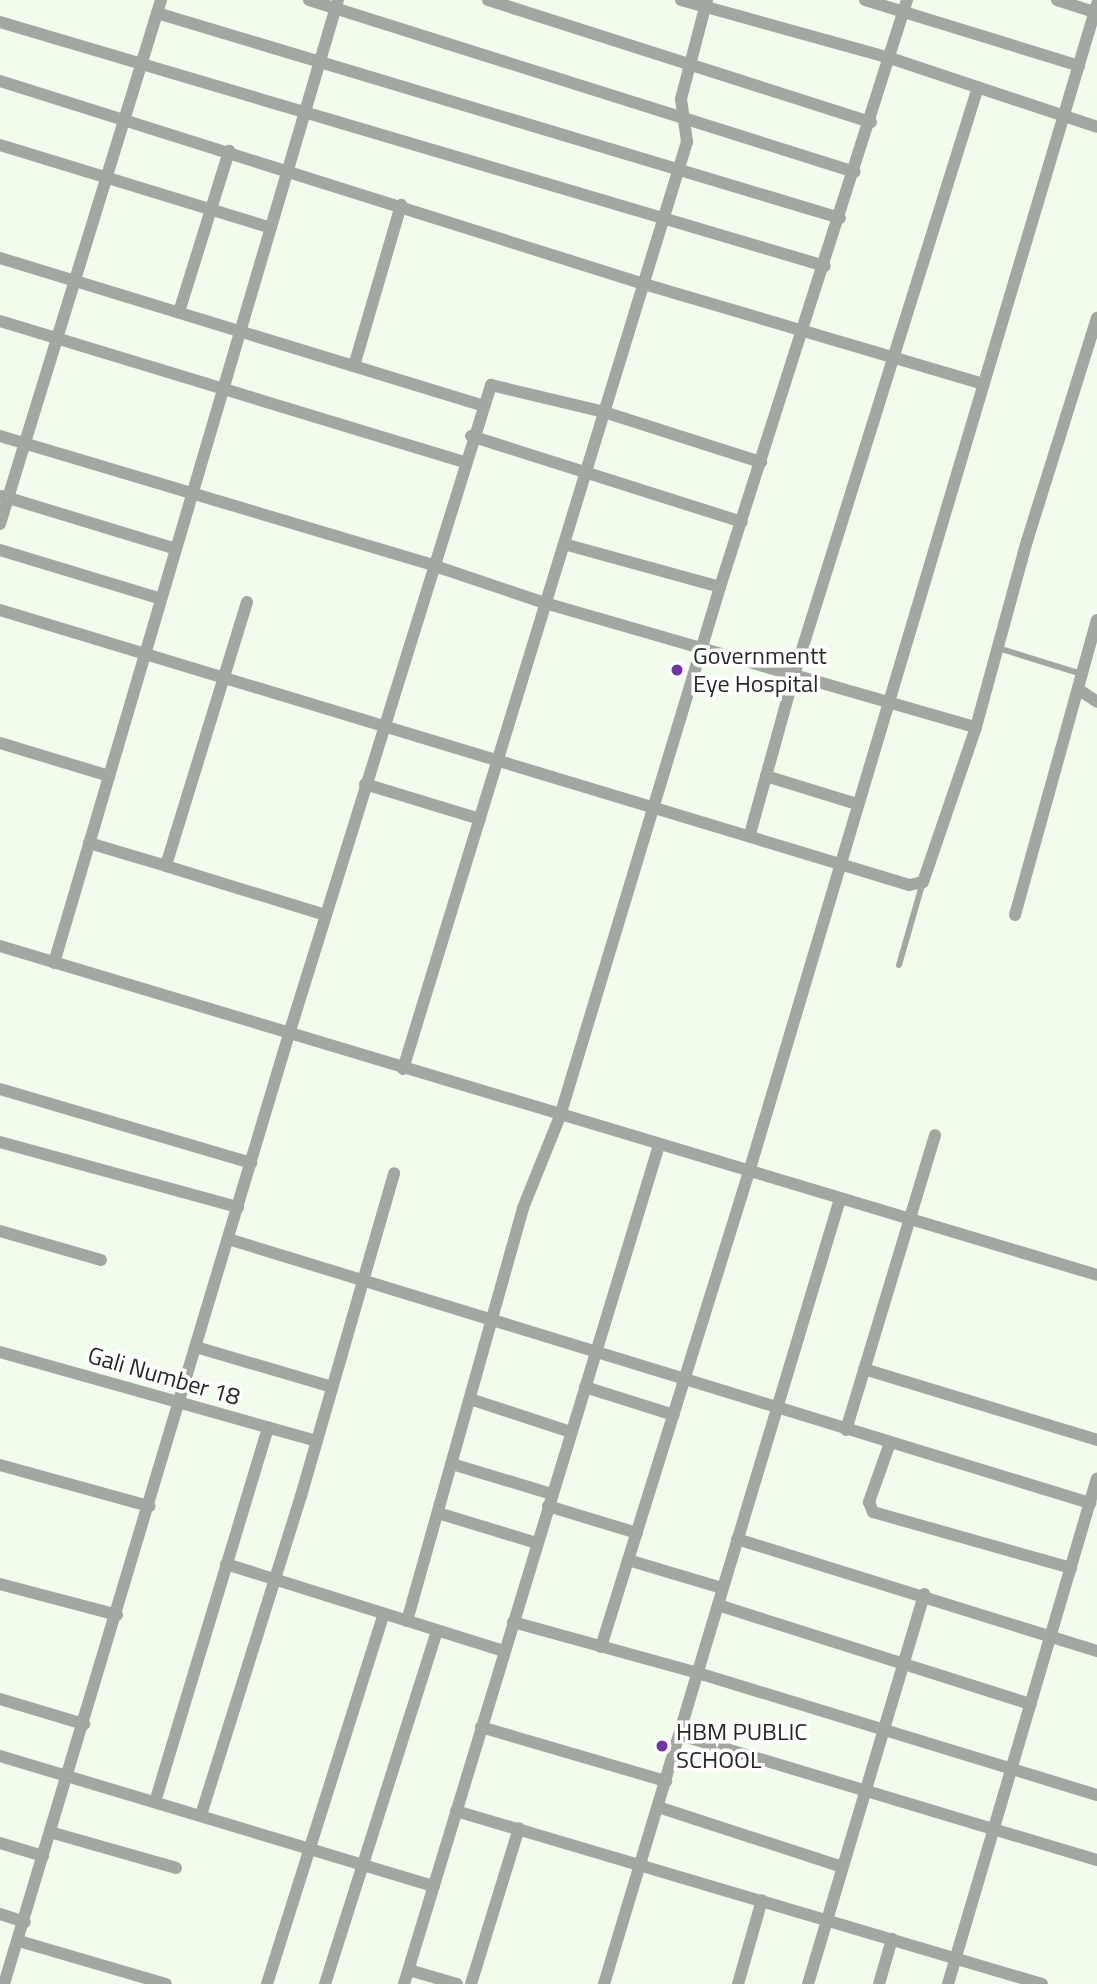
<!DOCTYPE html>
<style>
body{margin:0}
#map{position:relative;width:1097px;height:1984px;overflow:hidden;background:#f1fced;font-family:"Titillium Web",sans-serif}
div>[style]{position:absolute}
.service>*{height:6px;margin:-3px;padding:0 3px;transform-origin:3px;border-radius:3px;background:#a3a7a1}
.minor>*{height:12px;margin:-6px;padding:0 6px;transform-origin:6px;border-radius:6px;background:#a3a7a1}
.dots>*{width:19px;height:19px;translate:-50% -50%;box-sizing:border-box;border:4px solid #fff;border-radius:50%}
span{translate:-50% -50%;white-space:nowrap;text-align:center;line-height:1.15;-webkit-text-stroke:7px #fff;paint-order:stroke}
.poi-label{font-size:24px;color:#262a24}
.left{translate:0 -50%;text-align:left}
.street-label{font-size:24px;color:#262a24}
</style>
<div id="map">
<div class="service">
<i style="left:998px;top:648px;width:88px;rotate:17.2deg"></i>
<i style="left:899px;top:965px;width:86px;rotate:-73.9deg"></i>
</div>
<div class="minor">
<i style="left:309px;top:0;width:572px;rotate:17.49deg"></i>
<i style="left:488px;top:0;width:402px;rotate:17.7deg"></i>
<i style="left:681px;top:0;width:217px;rotate:15.5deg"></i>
<i style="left:890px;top:58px;width:218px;rotate:18.4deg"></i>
<i style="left:865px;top:0;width:224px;rotate:17.1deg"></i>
<i style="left:1057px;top:0;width:40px;rotate:18deg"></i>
<i style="left:157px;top:13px;width:713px;rotate:16.71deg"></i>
<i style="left:0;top:22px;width:860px;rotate:16.48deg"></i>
<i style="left:0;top:81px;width:675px;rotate:17.5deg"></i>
<i style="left:644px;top:284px;width:353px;rotate:16.4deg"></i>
<i style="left:0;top:145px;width:283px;rotate:17deg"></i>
<i style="left:0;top:258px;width:503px;rotate:16.99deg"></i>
<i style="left:179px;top:312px;width:169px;rotate:-72.7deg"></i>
<i style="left:0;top:321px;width:485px;rotate:16.9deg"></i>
<i style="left:354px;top:366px;width:168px;rotate:-73.7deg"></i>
<i style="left:0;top:436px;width:451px;rotate:16.6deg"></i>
<i style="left:432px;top:565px;width:119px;rotate:18.6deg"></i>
<i style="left:545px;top:603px;width:448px;rotate:16.1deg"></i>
<i style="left:471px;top:436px;width:284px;rotate:17.6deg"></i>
<i style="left:2px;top:496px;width:182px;rotate:16.9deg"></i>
<i style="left:0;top:524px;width:548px;rotate:-72.92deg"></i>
<i style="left:564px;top:544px;width:162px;rotate:15.4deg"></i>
<i style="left:0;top:550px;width:168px;rotate:16.9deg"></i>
<i style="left:247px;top:602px;width:276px;rotate:107.1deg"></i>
<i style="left:166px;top:866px;width:166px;rotate:17.1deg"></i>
<i style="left:0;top:610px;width:950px;rotate:16.83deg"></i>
<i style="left:909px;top:885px;width:14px;rotate:-12deg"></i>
<i style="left:923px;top:882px;width:164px;rotate:-71.1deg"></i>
<i style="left:976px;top:727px;width:193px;rotate:-74.7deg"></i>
<i style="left:1027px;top:541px;width:234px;rotate:-72.6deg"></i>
<i style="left:1078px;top:689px;width:23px;rotate:34deg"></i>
<i style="left:0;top:743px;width:114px;rotate:16.8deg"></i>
<i style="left:766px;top:776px;width:95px;rotate:17.1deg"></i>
<i style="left:365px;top:784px;width:120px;rotate:16.9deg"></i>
<i style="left:750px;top:834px;width:168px;rotate:-74.5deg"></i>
<i style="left:795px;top:672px;width:613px;rotate:-72.63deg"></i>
<i style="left:89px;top:843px;width:80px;rotate:16.6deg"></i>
<i style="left:1015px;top:915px;width:306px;rotate:-74.5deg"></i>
<i style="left:0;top:946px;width:1145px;rotate:16.69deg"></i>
<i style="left:54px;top:963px;width:1004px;rotate:-73.57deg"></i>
<i style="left:403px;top:1069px;width:970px;rotate:-72.97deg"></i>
<i style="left:687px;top:142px;width:43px;rotate:-97.9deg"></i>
<i style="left:681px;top:99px;width:102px;rotate:-75.3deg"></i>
<i style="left:0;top:1089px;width:262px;rotate:16.4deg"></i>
<i style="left:0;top:1142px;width:247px;rotate:15.3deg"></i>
<i style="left:0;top:1231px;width:105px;rotate:16deg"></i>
<i style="left:228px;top:1239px;width:902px;rotate:17.03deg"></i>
<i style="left:196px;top:1347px;width:142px;rotate:16.4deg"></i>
<i style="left:0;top:1352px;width:329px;rotate:15.7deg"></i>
<i style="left:864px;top:1369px;width:244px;rotate:16.9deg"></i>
<i style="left:585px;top:1387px;width:93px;rotate:17.5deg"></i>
<i style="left:470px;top:1399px;width:106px;rotate:18.1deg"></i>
<i style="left:846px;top:1430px;width:308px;rotate:-73.2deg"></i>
<i style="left:890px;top:1443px;width:63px;rotate:109.6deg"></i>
<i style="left:869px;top:1502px;width:11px;rotate:68deg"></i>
<i style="left:873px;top:1512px;width:206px;rotate:15.8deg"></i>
<i style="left:452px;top:1464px;width:104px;rotate:16.7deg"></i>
<i style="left:0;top:1465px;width:155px;rotate:15.4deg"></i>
<i style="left:548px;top:1506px;width:93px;rotate:16.9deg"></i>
<i style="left:438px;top:1513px;width:103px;rotate:16.9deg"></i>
<i style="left:737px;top:1539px;width:377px;rotate:17.3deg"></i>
<i style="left:628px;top:1560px;width:98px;rotate:16.6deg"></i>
<i style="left:226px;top:1564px;width:291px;rotate:17.4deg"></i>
<i style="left:0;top:1584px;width:121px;rotate:14.8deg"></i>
<i style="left:718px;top:1605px;width:328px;rotate:17.6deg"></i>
<i style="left:407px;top:1621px;width:429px;rotate:-74.3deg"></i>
<i style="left:523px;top:1208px;width:99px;rotate:-68.1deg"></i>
<i style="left:560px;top:1116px;width:553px;rotate:-73.17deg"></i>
<i style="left:720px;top:587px;width:616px;rotate:-72.33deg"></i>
<i style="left:513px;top:1622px;width:192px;rotate:15.4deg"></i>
<i style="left:698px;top:1673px;width:417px;rotate:17deg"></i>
<i style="left:601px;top:1647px;width:498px;rotate:-72.7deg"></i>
<i style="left:749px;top:1172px;width:1219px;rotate:-73.41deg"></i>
<i style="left:0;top:1699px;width:88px;rotate:16.6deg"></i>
<i style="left:481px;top:1727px;width:193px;rotate:16.3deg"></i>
<i style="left:680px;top:1735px;width:435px;rotate:16.7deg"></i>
<i style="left:0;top:1756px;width:453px;rotate:16.7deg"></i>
<i style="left:155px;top:1802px;width:391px;rotate:-73.2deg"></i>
<i style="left:658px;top:1807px;width:194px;rotate:18deg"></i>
<i style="left:456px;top:1811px;width:611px;rotate:16.45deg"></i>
<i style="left:201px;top:1815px;width:334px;rotate:-72.6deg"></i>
<i style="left:301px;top:1496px;width:336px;rotate:-73.9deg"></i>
<i style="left:50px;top:1832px;width:131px;rotate:15.9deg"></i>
<i style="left:0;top:1843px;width:45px;rotate:16.8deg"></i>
<i style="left:0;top:1914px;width:26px;rotate:18deg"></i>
<i style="left:19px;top:1941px;width:153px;rotate:16.3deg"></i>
<i style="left:409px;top:1970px;width:50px;rotate:16.3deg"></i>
<i style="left:4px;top:1984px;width:992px;rotate:-73.3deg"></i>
<i style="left:289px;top:1034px;width:680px;rotate:-72.71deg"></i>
<i style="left:491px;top:385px;width:116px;rotate:13.4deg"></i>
<i style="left:604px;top:412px;width:165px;rotate:17.7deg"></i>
<i style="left:267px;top:1984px;width:388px;rotate:-72.5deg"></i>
<i style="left:325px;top:1984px;width:371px;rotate:-72.4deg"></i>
<i style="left:404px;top:1984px;width:877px;rotate:-73.09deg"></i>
<i style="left:471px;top:1984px;width:163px;rotate:-72.9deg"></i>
<i style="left:604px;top:1984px;width:820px;rotate:-73.27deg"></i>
<i style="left:738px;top:1984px;width:87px;rotate:-74.1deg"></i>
<i style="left:808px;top:1984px;width:407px;rotate:-73.4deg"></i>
<i style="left:879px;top:1984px;width:47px;rotate:-73.9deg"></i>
<i style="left:948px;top:1984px;width:527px;rotate:-73.59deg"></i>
</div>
<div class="dots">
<i style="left:677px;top:670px;background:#7233a9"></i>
<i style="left:662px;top:1746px;background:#7233a9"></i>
</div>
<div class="poi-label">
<span class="left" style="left:693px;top:670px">Governmentt<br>Eye Hospital</span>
<span class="left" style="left:676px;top:1746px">HBM PUBLIC<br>SCHOOL</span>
</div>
<div class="street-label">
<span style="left:164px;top:1376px;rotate:16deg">Gali Number 18</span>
</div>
</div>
